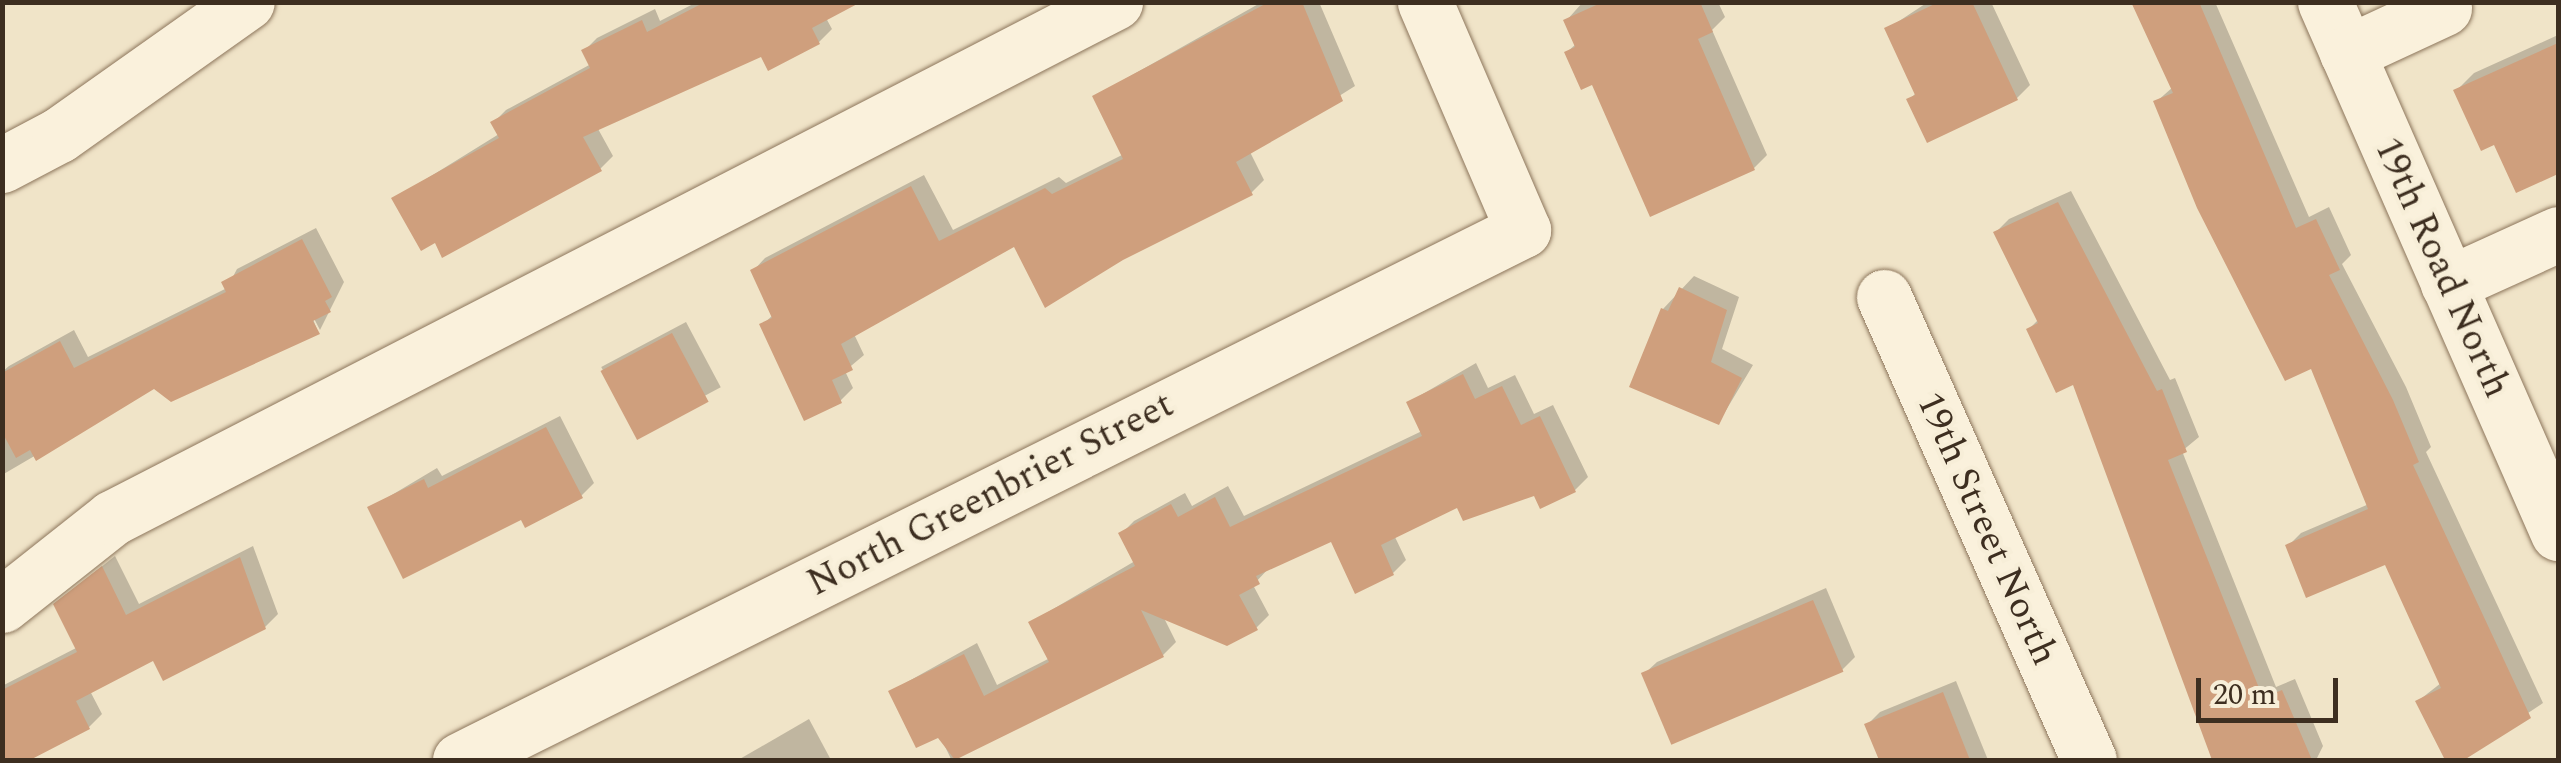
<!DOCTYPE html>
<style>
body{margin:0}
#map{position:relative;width:2561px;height:763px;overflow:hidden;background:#f0e4c8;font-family:Spectral,serif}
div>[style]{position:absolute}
.shadow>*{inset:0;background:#0003;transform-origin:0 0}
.building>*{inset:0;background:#cf9f7d;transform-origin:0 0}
.roads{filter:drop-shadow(0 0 2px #8d765c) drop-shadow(0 0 2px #8d765c)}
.minor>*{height:55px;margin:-27.5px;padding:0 27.5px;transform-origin:27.5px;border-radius:27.5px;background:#faf1dc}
span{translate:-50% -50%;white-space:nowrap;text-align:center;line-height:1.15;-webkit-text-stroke:8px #f7eed8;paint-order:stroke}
.street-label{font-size:38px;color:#3d2e20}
.frame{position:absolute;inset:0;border:5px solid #3d2e20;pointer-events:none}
.scale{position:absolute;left:2196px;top:678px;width:142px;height:45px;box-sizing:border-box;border:5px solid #3d2e20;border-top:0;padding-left:12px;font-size:30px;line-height:35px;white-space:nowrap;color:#3d2e20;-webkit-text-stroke:8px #f7eed8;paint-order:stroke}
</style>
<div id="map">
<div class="shadow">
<i style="clip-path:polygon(697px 2px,855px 2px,826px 18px,832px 29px,819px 42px,762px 53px,597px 127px,613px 156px,600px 169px,436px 239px,394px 199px,499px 134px,493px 123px,506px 110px,591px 64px,584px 51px,597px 38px,655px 9px,660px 21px)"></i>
<i style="clip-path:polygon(1262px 2px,1319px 2px,1355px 86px,1250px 152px,1264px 180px,1251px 193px,1016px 243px,854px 334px,864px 355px,845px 371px,853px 388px,840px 401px,762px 325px,773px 315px,753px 271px,765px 258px,924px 175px,953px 230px,1059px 177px,1066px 183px,1124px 154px,1095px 96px)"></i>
<i style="clip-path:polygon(1583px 2px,1718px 2px,1725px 17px,1712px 30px,1767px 155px,1754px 168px,1593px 81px,1567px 52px,1576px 44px,1566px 21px)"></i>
<i style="clip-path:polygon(1928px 2px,1991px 2px,2030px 85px,2017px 98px,1909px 100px,1917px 92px,1887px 29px)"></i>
<i style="clip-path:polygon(2133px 2px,2215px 2px,2309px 217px,2329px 207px,2351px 255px,2342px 264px,2406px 387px,2431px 447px,2426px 452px,2543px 703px,2457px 760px,2448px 760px,2418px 701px,2441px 683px,2387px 562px,2288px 546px,2301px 533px,2369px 504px,2312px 366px,2156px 102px,2173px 87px)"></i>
<i style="clip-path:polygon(2558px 35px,2558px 171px,2517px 190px,2495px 142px,2456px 91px,2474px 73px)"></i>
<i style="clip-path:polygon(2071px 191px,2170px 380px,2175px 378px,2199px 437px,2182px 451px,2276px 687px,2295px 679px,2323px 746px,2316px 760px,2216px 760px,2075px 382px,2029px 329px,2039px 319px,1996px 232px,2009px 219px)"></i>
<i style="clip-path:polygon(316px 228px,344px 282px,320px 330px,309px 309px,318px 332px,154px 386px,2px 475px,2px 372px,9px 366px,74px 330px,88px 357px,227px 288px,237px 269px)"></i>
<i style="clip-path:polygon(1694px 276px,1739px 297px,1722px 349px,1753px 365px,1719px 422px,1663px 309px)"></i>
<i style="left:686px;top:322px;width:74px;height:96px;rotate:62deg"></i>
<i style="clip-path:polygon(1476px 363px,1488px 388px,1515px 375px,1534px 414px,1553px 405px,1588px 477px,1575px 490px,1458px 505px,1394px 535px,1406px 560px,1393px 573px,1332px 538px,1270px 567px,1253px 585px,1269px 615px,1256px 628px,1163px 616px,1176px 642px,1163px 655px,951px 759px,939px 734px,891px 691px,977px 643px,997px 685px,1050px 658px,1031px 622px,1135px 561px,1121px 534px,1134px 521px,1185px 493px,1192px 506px,1228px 486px,1244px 516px,1422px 431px,1409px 402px)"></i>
<i style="clip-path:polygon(560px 416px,594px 483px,581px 496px,522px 516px,370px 508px,437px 468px,442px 476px)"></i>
<i style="clip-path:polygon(253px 546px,278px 614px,265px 627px,154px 658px,90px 691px,102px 714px,89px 727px,24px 760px,2px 760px,2px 686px,78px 647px,70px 592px,115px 556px,139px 604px)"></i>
<i style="clip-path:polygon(1826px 588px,1855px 657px,1842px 670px,1644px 674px,1657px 662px)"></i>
<i style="clip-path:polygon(1956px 681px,1988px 760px,1882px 760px,1867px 725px,1880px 712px)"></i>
<i style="clip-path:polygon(809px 719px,831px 760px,738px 760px)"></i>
</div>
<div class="building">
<i style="clip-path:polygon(705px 2px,861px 2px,812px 28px,820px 44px,768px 71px,761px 57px,583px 137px,602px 171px,442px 258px,435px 243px,421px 251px,391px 198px,499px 138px,490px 122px,590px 68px,581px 50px,642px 20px,647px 32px)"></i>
<i style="clip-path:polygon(1269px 2px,1302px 2px,1343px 101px,1236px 162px,1253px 195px,1123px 260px,1045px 308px,1014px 247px,841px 344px,853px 370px,832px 380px,842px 403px,804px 421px,759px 324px,772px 318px,750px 270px,911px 186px,939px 241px,1045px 188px,1052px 194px,1123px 159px,1092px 96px)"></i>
<i style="clip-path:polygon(1603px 2px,1700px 2px,1713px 32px,1698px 39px,1755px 170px,1650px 217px,1592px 85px,1581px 90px,1564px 52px,1575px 47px,1563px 20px)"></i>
<i style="clip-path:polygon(1939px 2px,1972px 2px,2018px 100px,1927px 143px,1906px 99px,1915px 95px,1884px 28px)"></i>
<i style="clip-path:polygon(2131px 2px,2199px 2px,2296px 228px,2316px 219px,2340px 270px,2329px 275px,2393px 400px,2419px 462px,2413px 465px,2531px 718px,2464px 760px,2445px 760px,2415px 701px,2441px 688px,2385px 565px,2306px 598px,2285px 545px,2368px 509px,2311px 369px,2285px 381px,2197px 208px,2153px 101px,2173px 93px)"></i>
<i style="clip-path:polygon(2558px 43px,2558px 174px,2516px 193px,2494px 145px,2481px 151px,2453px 90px)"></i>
<i style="clip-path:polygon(2058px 202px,2157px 391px,2162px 389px,2187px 452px,2168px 460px,2263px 698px,2282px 690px,2312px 760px,2212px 760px,2073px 385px,2056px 393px,2026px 329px,2038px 323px,1993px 232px)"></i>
<i style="clip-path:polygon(302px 239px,332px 297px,325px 301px,331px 312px,313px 321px,320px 334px,171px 402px,154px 389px,36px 461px,30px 450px,16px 458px,2px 432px,2px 373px,60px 341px,74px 368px,226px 292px,221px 282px)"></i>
<i style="clip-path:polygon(1679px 287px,1727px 310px,1711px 362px,1742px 378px,1719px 425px,1629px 387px,1661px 308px,1668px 311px)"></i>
<i style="left:672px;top:333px;width:78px;height:81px;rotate:62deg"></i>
<i style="clip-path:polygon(1463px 374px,1475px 399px,1502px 386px,1521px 425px,1540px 416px,1576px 492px,1540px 509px,1534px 496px,1463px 521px,1457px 508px,1381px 545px,1394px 575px,1355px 594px,1331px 542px,1256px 576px,1260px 584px,1239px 595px,1258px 630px,1227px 646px,1141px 610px,1164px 657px,955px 760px,938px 738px,916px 748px,888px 691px,964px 654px,984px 696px,1049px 662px,1028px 622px,1135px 566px,1118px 533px,1171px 504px,1178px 517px,1215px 497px,1230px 527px,1422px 436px,1406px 402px)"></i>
<i style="clip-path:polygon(546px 427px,583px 498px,525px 528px,521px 520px,403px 579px,367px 507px,424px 479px,428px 488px)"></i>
<i style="clip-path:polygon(240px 557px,266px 629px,163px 681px,153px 661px,76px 701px,90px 729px,30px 760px,2px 760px,2px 690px,77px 652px,53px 604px,102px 566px,126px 615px)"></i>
<i style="left:1813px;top:600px;width:78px;height:187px;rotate:67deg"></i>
<i style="clip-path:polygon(1943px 692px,1970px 760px,1879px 760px,1864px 724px)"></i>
</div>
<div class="roads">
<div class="minor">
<i style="left:2325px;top:2px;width:580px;rotate:66.31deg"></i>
<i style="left:2347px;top:53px;width:107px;rotate:-24.9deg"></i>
<i style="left:2px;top:165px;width:64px;rotate:-27.8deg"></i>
<i style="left:59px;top:135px;width:230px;rotate:-35.3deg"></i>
<i style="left:2448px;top:284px;width:121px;rotate:-24.4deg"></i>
<i style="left:1884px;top:297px;width:506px;rotate:66.12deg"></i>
<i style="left:2px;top:605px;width:140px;rotate:-38.3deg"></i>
<i style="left:112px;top:518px;width:1128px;rotate:-27.22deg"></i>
<i style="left:460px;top:760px;width:1188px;rotate:-26.5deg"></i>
<i style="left:1523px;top:230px;width:248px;rotate:-113.3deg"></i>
</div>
</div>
<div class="street-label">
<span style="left:2441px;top:268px;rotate:66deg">19th Road North</span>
<span style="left:991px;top:495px;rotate:-27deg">North Greenbrier Street</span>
<span style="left:1986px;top:529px;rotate:66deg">19th Street North</span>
</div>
<div class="frame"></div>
<div class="scale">20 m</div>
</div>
